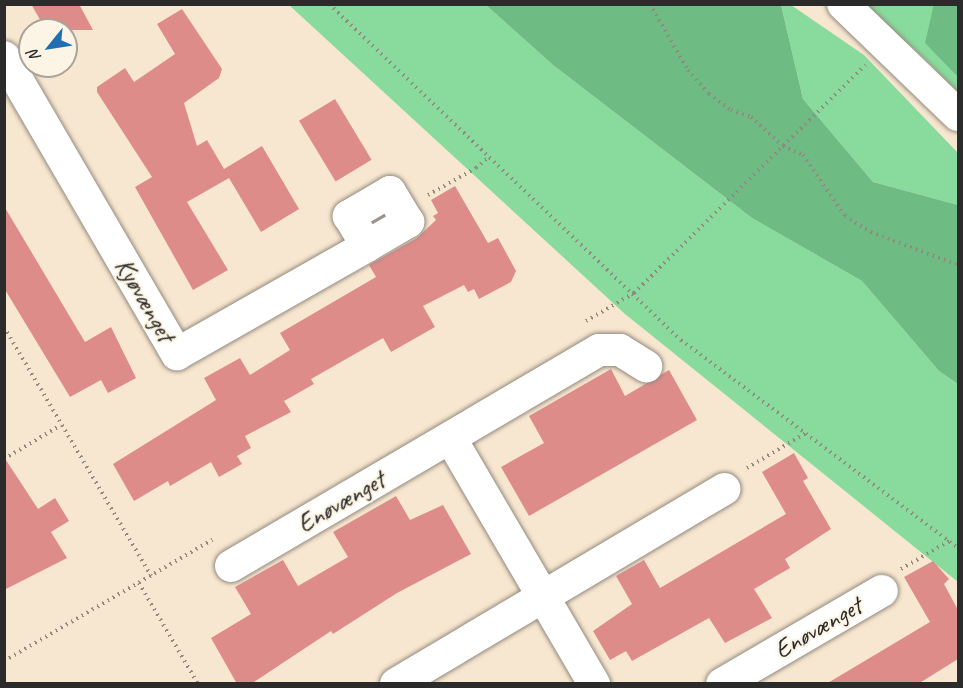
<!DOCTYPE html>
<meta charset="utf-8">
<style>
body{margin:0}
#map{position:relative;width:963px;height:688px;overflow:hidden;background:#f8e7d0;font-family:Caveat,sans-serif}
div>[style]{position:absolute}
.green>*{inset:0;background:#88db9d}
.forest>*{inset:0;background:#6ebb84}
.building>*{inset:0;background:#de8c8a;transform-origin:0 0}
.path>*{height:4px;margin-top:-2px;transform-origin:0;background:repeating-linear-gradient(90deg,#92897e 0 1.5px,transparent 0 6px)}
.roads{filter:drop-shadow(0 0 2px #92897e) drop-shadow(0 0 2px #92897e)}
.minor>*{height:32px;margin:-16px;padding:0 16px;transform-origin:16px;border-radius:16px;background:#fff}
span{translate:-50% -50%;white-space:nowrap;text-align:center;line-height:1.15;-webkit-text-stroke:4.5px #fcf5e5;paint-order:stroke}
.street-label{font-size:26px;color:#2b2b2b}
.frame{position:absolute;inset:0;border:6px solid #2b2b2b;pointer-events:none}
.north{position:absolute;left:18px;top:18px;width:60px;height:60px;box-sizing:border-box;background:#fcf5e5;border:2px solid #a8a49b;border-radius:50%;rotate:240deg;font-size:16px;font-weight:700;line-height:24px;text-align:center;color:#2b2b2b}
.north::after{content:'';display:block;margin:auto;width:21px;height:27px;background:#1f6fb2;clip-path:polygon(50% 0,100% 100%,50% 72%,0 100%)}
</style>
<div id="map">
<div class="green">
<i style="clip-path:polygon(289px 5px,486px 5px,553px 65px,752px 218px,862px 281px,939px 371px,958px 384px,958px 582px,625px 314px)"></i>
<i style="clip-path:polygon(781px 5px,791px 5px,864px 55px,958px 153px,958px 205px,873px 182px,803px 99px)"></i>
<i style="clip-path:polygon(865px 5px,958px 5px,958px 92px,927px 61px)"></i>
</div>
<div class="forest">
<i style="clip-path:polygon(934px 4px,958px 5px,958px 77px,925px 43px)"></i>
<i style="clip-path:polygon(486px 5px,781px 5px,803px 99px,873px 182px,958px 205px,958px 384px,939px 371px,862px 281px,752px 218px,553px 65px)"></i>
</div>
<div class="building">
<i style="clip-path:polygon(31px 4px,79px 4px,93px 30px,46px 30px)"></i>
<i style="clip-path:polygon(182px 9px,222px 69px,219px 78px,184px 103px,197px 146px,207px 140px,224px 169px,262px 146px,299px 209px,261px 232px,229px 178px,187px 202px,228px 270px,193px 290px,135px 187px,152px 177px,97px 92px,97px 87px,125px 68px,134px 82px,175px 54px,157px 24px)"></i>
<i style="left:335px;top:99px;width:71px;height:42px;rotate:59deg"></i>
<i style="clip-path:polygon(455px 186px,488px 243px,498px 238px,516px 271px,511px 282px,479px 299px,474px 289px,468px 292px,464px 285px,423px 306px,435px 327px,391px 352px,383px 338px,311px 379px,314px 384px,284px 401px,291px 412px,245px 436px,251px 448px,237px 456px,242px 464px,219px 477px,211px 462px,170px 486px,168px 481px,134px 501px,113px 464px,216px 400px,204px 378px,240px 358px,250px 375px,290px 350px,280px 333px,376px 277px,369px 265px,417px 238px,436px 220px,433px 216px,438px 213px,431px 200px)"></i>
<i style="clip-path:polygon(4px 206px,85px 342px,111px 327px,136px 378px,108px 393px,101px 380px,70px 397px,4px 288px)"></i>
<i style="clip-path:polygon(611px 369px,625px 396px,669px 370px,697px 420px,529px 516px,501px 467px,544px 443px,529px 416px)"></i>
<i style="clip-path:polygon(794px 453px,808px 478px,803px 481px,831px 529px,785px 559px,790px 568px,754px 589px,772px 618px,725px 643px,709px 618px,632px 661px,626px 651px,610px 660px,593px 631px,632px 604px,616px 576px,644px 560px,660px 588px,786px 514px,762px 472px)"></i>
<i style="clip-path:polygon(4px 457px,38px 509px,55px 498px,69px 521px,51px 532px,67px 558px,4px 590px)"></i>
<i style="clip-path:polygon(396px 496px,410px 520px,443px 505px,471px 554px,397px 593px,333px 634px,331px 631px,251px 684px,237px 684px,211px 638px,251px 614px,235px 587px,283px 560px,298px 586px,348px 557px,333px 532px)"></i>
<i style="clip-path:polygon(933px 561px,949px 579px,944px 584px,958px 610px,958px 659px,918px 684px,826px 684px,930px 622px,904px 577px)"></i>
</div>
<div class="path">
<i style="left:329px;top:4px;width:487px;rotate:43.7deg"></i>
<i style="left:681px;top:340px;width:346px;rotate:36.9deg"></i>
<i style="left:650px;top:4px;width:76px;rotate:60.1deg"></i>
<i style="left:688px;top:70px;width:32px;rotate:49deg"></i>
<i style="left:709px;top:94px;width:27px;rotate:36deg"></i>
<i style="left:731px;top:110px;width:21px;rotate:19deg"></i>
<i style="left:751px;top:117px;width:43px;rotate:42.2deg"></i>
<i style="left:783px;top:146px;width:22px;rotate:24deg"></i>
<i style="left:803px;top:155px;width:74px;rotate:55.5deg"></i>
<i style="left:845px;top:216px;width:31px;rotate:32deg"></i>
<i style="left:871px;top:232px;width:93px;rotate:20.8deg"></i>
<i style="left:428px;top:195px;width:55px;rotate:-29.4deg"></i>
<i style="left:476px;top:168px;width:18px;rotate:-41deg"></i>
<i style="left:586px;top:321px;width:56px;rotate:-30.3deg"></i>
<i style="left:634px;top:293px;width:325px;rotate:-44.6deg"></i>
<i style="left:4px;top:327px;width:289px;rotate:59.4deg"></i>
<i style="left:4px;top:459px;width:66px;rotate:-30.8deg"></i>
<i style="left:747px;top:468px;width:69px;rotate:-30.7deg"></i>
<i style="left:901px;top:569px;width:56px;rotate:-30.3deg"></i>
<i style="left:139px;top:583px;width:117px;rotate:59.7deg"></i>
<i style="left:4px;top:661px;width:241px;rotate:-30.2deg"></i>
</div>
<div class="roads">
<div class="minor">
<i style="left:843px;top:4px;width:160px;rotate:44deg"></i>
<i style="left:4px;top:57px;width:344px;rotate:59.8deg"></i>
<i style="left:177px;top:354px;width:219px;rotate:-29.6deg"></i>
<i style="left:367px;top:246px;width:48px;rotate:-30.3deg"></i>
<i style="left:408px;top:222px;width:35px;rotate:-121deg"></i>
<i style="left:390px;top:192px;width:48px;rotate:149.7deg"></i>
<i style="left:349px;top:216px;width:35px;rotate:59deg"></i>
<i style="left:451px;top:439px;width:284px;rotate:59.7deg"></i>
<i style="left:231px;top:566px;width:427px;rotate:-30.4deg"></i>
<i style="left:599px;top:350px;width:21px"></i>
<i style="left:620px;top:350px;width:31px;rotate:32deg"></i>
<i style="left:396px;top:684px;width:382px;rotate:-30.7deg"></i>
<i style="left:722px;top:684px;width:185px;rotate:-30.2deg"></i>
</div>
</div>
<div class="street-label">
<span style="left:145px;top:300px;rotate:60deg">Kyøvænget</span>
<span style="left:341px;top:502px;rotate:-30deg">Enøvænget</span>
<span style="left:818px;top:628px;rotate:-30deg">Enøvænget</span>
</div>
<div class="frame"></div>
<div class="north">N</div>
</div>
